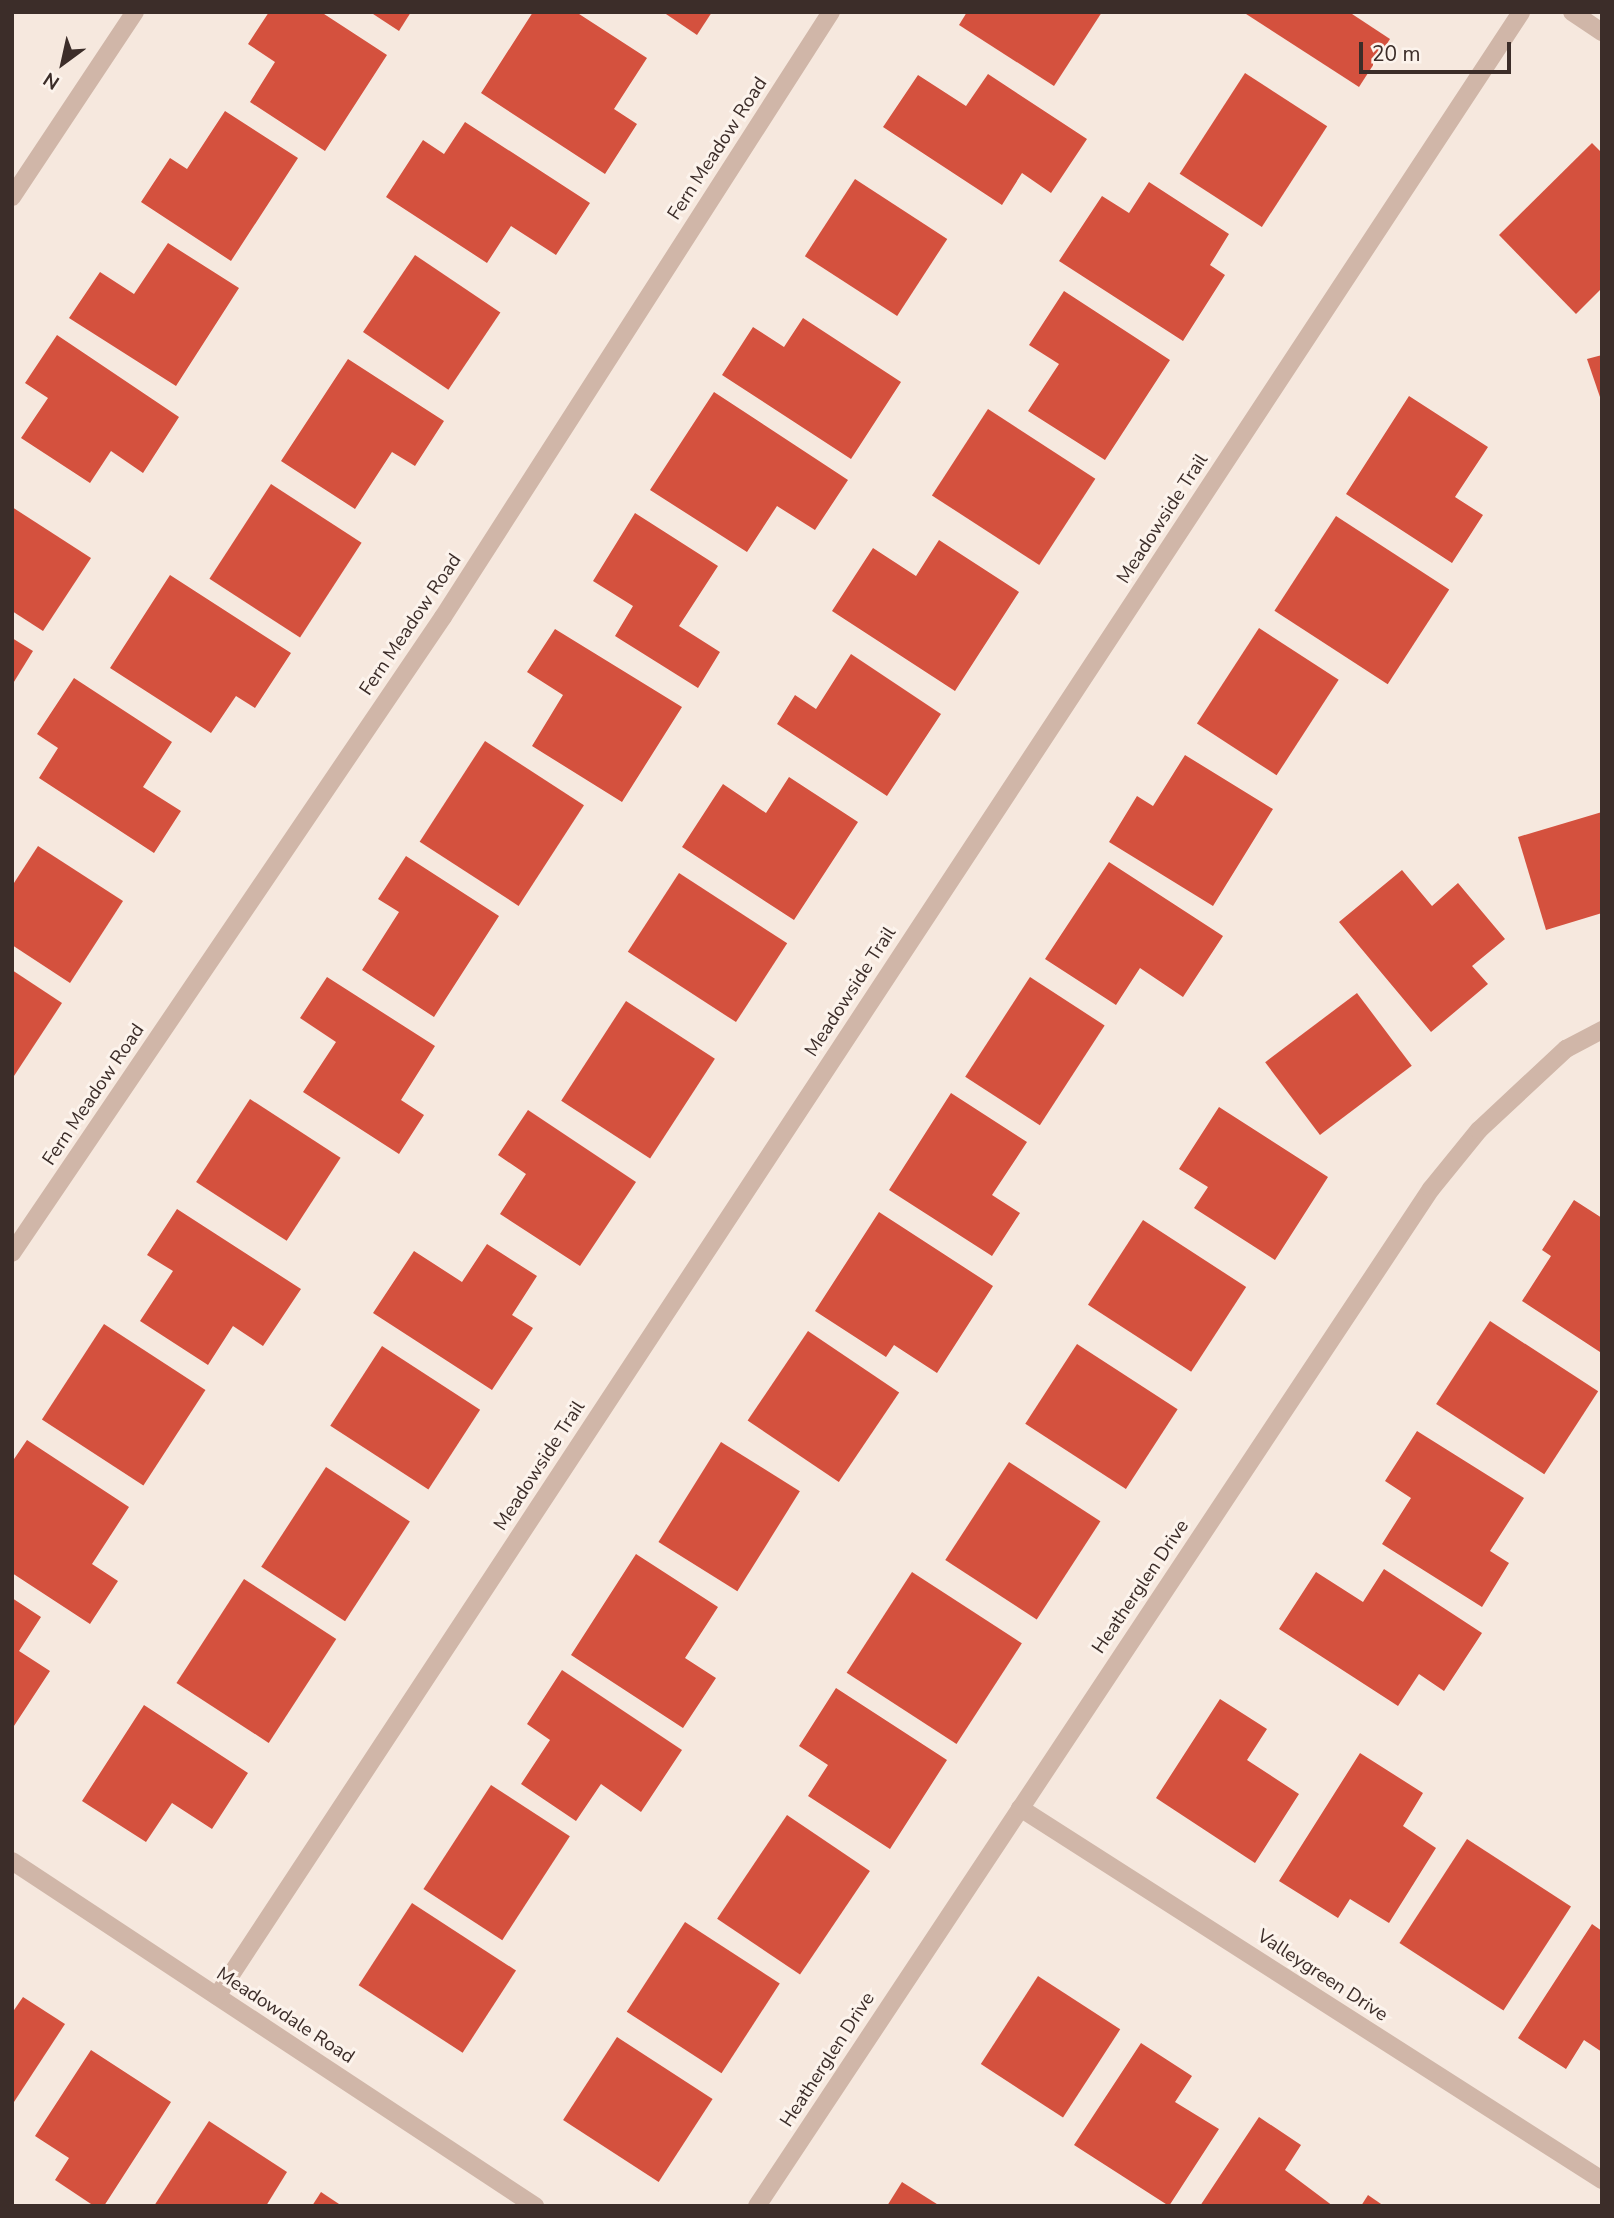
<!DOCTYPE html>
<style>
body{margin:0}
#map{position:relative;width:1614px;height:2218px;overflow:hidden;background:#f6e8de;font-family:"Nunito Sans",sans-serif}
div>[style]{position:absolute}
.building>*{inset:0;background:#d4513e;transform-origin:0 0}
.street>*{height:18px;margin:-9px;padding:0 9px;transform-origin:9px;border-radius:9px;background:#d0b6a8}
span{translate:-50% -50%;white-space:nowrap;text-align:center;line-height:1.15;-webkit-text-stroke:6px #fcf3ec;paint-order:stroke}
.street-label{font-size:19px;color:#3c2d29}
.frame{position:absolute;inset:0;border:14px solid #3c2d29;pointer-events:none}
.north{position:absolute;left:28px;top:28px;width:70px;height:70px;-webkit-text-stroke:5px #fcf3ec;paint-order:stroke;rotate:213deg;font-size:19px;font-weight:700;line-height:28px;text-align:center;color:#3c2d29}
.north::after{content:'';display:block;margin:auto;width:24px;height:32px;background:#3c2d29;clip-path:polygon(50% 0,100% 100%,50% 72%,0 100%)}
.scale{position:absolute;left:1359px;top:42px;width:152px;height:32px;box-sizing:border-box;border:4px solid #3c2d29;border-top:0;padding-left:9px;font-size:21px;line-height:24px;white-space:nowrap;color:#3c2d29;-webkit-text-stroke:5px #fcf3ec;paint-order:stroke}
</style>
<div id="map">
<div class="building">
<i style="clip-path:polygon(269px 12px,321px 12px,387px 55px,325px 151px,250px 102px,275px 62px,248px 44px)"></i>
<i style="clip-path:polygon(370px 12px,411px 12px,399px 31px)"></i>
<i style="clip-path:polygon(533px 12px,576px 12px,647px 58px,614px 109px,637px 124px,605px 174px,481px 93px)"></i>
<i style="clip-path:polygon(663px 12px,712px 12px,697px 35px)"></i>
<i style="clip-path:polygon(967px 12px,1102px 12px,1054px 86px,959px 25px)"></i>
<i style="clip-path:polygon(1243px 12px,1349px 12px,1390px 39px,1359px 87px)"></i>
<i style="left:1245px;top:73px;width:98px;height:120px;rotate:33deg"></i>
<i style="clip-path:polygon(988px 74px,1087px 139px,1051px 193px,1022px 173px,1002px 205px,883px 127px,918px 75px,966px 106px)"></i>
<i style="clip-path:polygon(225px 111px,298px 158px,231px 261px,141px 202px,170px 158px,187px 169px)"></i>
<i style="clip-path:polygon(465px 122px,590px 203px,556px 255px,511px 226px,487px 263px,386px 197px,423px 140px,444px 154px)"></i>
<i style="clip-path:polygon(1592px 143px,1602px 153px,1602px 288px,1576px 314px,1499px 235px)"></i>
<i style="left:855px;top:179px;width:110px;height:92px;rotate:33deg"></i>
<i style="clip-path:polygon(1149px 182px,1229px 234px,1210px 265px,1225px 275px,1183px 341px,1059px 261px,1102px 196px,1129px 213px)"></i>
<i style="clip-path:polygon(168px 243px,239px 288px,176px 386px,69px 318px,100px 272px,134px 294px)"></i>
<i style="left:415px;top:255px;width:103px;height:93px;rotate:34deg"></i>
<i style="clip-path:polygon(1064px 291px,1170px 360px,1105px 460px,1028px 411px,1059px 364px,1029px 345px)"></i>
<i style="clip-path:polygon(803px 318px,901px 382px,851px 459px,722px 375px,753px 327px,784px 347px)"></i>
<i style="clip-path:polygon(57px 335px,179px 417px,143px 473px,111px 451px,90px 483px,21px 438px,48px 398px,25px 383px)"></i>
<i style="clip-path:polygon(1602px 355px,1602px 400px,1601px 400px,1587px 359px)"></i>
<i style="clip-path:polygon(348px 359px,444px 421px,415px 466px,392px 452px,355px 509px,281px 461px)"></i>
<i style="clip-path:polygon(714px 392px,848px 480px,815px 530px,777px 506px,747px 552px,650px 490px)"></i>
<i style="clip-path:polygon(1409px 396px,1488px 447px,1455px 497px,1483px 515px,1452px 563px,1346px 494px)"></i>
<i style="left:988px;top:409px;width:128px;height:103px;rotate:33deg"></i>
<i style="left:271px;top:484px;width:108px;height:113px;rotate:33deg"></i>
<i style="clip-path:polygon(12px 507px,91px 558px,43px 631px,12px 611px)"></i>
<i style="clip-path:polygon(635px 513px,718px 566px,679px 626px,720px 652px,698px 688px,615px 636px,633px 606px,593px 581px)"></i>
<i style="left:1336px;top:516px;width:135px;height:113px;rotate:33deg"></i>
<i style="clip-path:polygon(939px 540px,1019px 592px,955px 691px,832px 611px,873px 548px,916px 576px)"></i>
<i style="clip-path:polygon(170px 575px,291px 653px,255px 708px,236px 696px,211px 733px,110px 668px)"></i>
<i style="left:1259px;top:628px;width:95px;height:114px;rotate:33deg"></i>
<i style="clip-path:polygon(555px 629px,682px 707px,622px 802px,532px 746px,563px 695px,527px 672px)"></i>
<i style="clip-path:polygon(12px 638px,33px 651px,12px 685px)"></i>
<i style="clip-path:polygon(851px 654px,941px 714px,887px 796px,777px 724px,795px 695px,816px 709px)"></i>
<i style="clip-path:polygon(74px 678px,172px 742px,143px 787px,181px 811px,154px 853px,39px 778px,58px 748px,37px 734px)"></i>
<i style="left:485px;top:741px;width:118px;height:120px;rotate:33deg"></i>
<i style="clip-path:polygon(1185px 755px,1273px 809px,1213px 906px,1109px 842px,1137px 796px,1153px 806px)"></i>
<i style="clip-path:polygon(789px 777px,858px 822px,794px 920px,682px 847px,723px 784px,766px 813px)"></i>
<i style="clip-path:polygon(1602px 812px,1602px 913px,1546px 930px,1518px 837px)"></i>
<i style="clip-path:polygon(38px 846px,123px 901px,70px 983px,12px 945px,12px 886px)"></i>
<i style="clip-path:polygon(406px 856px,499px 916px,434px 1017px,362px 970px,399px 912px,378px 899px)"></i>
<i style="clip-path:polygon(1109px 862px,1223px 936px,1183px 997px,1140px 968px,1116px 1005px,1045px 959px)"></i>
<i style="clip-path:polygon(1402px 870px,1432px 906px,1458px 883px,1505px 939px,1472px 966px,1488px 984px,1431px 1032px,1339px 922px)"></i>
<i style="left:679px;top:873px;width:129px;height:94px;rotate:33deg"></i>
<i style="clip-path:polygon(12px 970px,62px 1003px,12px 1079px)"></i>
<i style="clip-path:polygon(327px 977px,435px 1046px,401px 1100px,424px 1115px,399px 1154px,303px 1092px,336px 1042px,300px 1018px)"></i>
<i style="left:1030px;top:977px;width:89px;height:119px;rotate:33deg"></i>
<i style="left:1357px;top:993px;width:91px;height:115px;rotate:53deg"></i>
<i style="left:626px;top:1001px;width:106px;height:119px;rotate:33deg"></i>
<i style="clip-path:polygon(951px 1093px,1027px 1142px,992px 1195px,1020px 1213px,992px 1256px,889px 1190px)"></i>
<i style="left:250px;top:1099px;width:108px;height:99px;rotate:33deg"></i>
<i style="clip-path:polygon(1219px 1107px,1328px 1177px,1275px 1260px,1194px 1208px,1208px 1187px,1179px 1169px)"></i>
<i style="clip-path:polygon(528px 1110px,636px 1182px,580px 1266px,500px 1214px,526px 1174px,498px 1155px)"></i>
<i style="clip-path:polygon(1574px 1200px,1602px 1218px,1600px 1352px,1522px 1301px,1551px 1256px,1542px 1250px)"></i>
<i style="clip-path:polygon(177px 1209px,301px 1289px,263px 1346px,233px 1326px,208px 1365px,140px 1321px,173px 1271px,147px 1255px)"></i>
<i style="clip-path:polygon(879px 1212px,993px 1286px,937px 1373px,894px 1345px,886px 1357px,815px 1311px)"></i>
<i style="left:1143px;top:1220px;width:123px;height:101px;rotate:33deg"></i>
<i style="clip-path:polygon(487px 1244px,537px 1276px,512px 1315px,533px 1328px,492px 1390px,373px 1313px,414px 1251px,462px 1282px)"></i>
<i style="left:1490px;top:1321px;width:129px;height:99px;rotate:33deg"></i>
<i style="left:104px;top:1324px;width:121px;height:114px;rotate:33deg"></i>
<i style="left:808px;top:1331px;width:110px;height:108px;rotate:34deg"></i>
<i style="left:1077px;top:1344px;width:120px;height:95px;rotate:33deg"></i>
<i style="left:382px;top:1346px;width:117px;height:95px;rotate:33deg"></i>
<i style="clip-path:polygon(1417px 1431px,1524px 1498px,1490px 1551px,1509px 1563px,1482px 1607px,1382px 1544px,1411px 1498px,1385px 1481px)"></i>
<i style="clip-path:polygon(27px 1440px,129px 1507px,92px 1564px,118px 1581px,90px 1624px,12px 1573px,12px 1462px)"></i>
<i style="left:721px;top:1442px;width:93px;height:118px;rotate:32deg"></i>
<i style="left:1009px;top:1462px;width:109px;height:117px;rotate:33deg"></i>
<i style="left:326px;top:1467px;width:100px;height:119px;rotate:33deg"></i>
<i style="clip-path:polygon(636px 1554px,718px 1607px,685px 1658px,716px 1678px,683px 1728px,571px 1655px)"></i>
<i style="clip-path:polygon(1384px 1569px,1482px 1633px,1444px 1691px,1419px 1674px,1398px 1706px,1279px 1629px,1316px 1572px,1363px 1602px)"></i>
<i style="left:912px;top:1572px;width:131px;height:120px;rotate:33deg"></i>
<i style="left:244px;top:1579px;width:110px;height:124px;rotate:33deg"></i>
<i style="clip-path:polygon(12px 1598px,41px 1617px,19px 1651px,50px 1671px,12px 1729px)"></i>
<i style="clip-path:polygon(562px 1670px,682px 1750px,641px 1812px,601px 1784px,576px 1821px,521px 1784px,550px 1740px,527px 1724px)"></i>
<i style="clip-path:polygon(836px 1688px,947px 1760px,890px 1849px,808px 1796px,828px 1765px,799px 1746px)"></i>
<i style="clip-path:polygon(1220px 1699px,1267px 1729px,1247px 1760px,1299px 1794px,1255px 1863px,1156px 1798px)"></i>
<i style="clip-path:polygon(144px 1705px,248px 1773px,212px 1829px,172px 1803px,146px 1842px,82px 1801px)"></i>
<i style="clip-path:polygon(1360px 1753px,1423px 1793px,1403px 1826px,1436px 1848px,1389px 1923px,1350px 1899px,1338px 1918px,1279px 1881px)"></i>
<i style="left:491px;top:1785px;width:94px;height:124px;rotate:33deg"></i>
<i style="left:787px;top:1815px;width:100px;height:125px;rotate:34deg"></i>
<i style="left:1467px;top:1839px;width:124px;height:124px;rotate:33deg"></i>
<i style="left:412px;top:1903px;width:124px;height:98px;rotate:33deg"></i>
<i style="left:685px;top:1922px;width:113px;height:107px;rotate:33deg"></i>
<i style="clip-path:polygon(1592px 1924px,1602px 1931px,1602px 2052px,1584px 2040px,1566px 2069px,1518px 2038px)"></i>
<i style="left:1038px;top:1976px;width:98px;height:105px;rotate:33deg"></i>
<i style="clip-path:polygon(23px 1997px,65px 2024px,12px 2105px,12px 2013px)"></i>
<i style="left:617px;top:2037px;width:114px;height:99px;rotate:33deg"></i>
<i style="clip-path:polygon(1141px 2043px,1192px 2076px,1175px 2102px,1219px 2129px,1169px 2206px,1074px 2145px)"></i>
<i style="clip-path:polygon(91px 2050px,171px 2102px,104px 2206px,94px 2206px,55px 2180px,69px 2158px,35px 2136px)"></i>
<i style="clip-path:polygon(1259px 2117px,1301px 2145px,1285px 2170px,1333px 2206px,1200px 2206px)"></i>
<i style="clip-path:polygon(209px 2121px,287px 2172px,266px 2206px,154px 2206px)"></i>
<i style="clip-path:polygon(902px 2182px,940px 2206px,887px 2206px)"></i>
<i style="clip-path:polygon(321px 2192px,342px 2206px,312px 2206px)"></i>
<i style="clip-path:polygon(1368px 2195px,1384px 2206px,1361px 2206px)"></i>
</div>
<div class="street">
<i style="left:1572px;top:12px;width:36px;rotate:34deg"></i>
<i style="left:12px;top:197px;width:222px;rotate:-56.4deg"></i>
<i style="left:12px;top:1253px;width:768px;rotate:-55.88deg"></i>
<i style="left:443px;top:617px;width:719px;rotate:-57.33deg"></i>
<i style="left:1020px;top:1808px;width:691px;rotate:32.59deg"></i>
<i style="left:12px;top:1861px;width:627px;rotate:33.41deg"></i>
<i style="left:217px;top:1996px;width:2374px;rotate:-56.68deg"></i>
<i style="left:757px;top:2206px;width:1220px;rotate:-56.47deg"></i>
<i style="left:1431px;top:1189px;width:76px;rotate:-50.9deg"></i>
<i style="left:1479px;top:1130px;width:119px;rotate:-43deg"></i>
<i style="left:1566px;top:1049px;width:41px;rotate:-27.8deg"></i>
</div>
<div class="street-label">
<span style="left:718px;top:149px;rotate:-57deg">Fern Meadow Road</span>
<span style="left:1163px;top:519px;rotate:-57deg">Meadowside Trail</span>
<span style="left:411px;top:625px;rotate:-56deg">Fern Meadow Road</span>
<span style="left:851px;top:992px;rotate:-57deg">Meadowside Trail</span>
<span style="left:94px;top:1095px;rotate:-56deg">Fern Meadow Road</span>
<span style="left:540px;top:1466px;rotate:-57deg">Meadowside Trail</span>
<span style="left:1141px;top:1587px;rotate:-56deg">Heatherglen Drive</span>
<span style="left:1322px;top:1976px;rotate:33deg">Valleygreen Drive</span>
<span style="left:285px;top:2016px;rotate:33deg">Meadowdale Road</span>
<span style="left:828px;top:2060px;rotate:-57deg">Heatherglen Drive</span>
</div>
<div class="frame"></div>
<div class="north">N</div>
<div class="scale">20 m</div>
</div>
